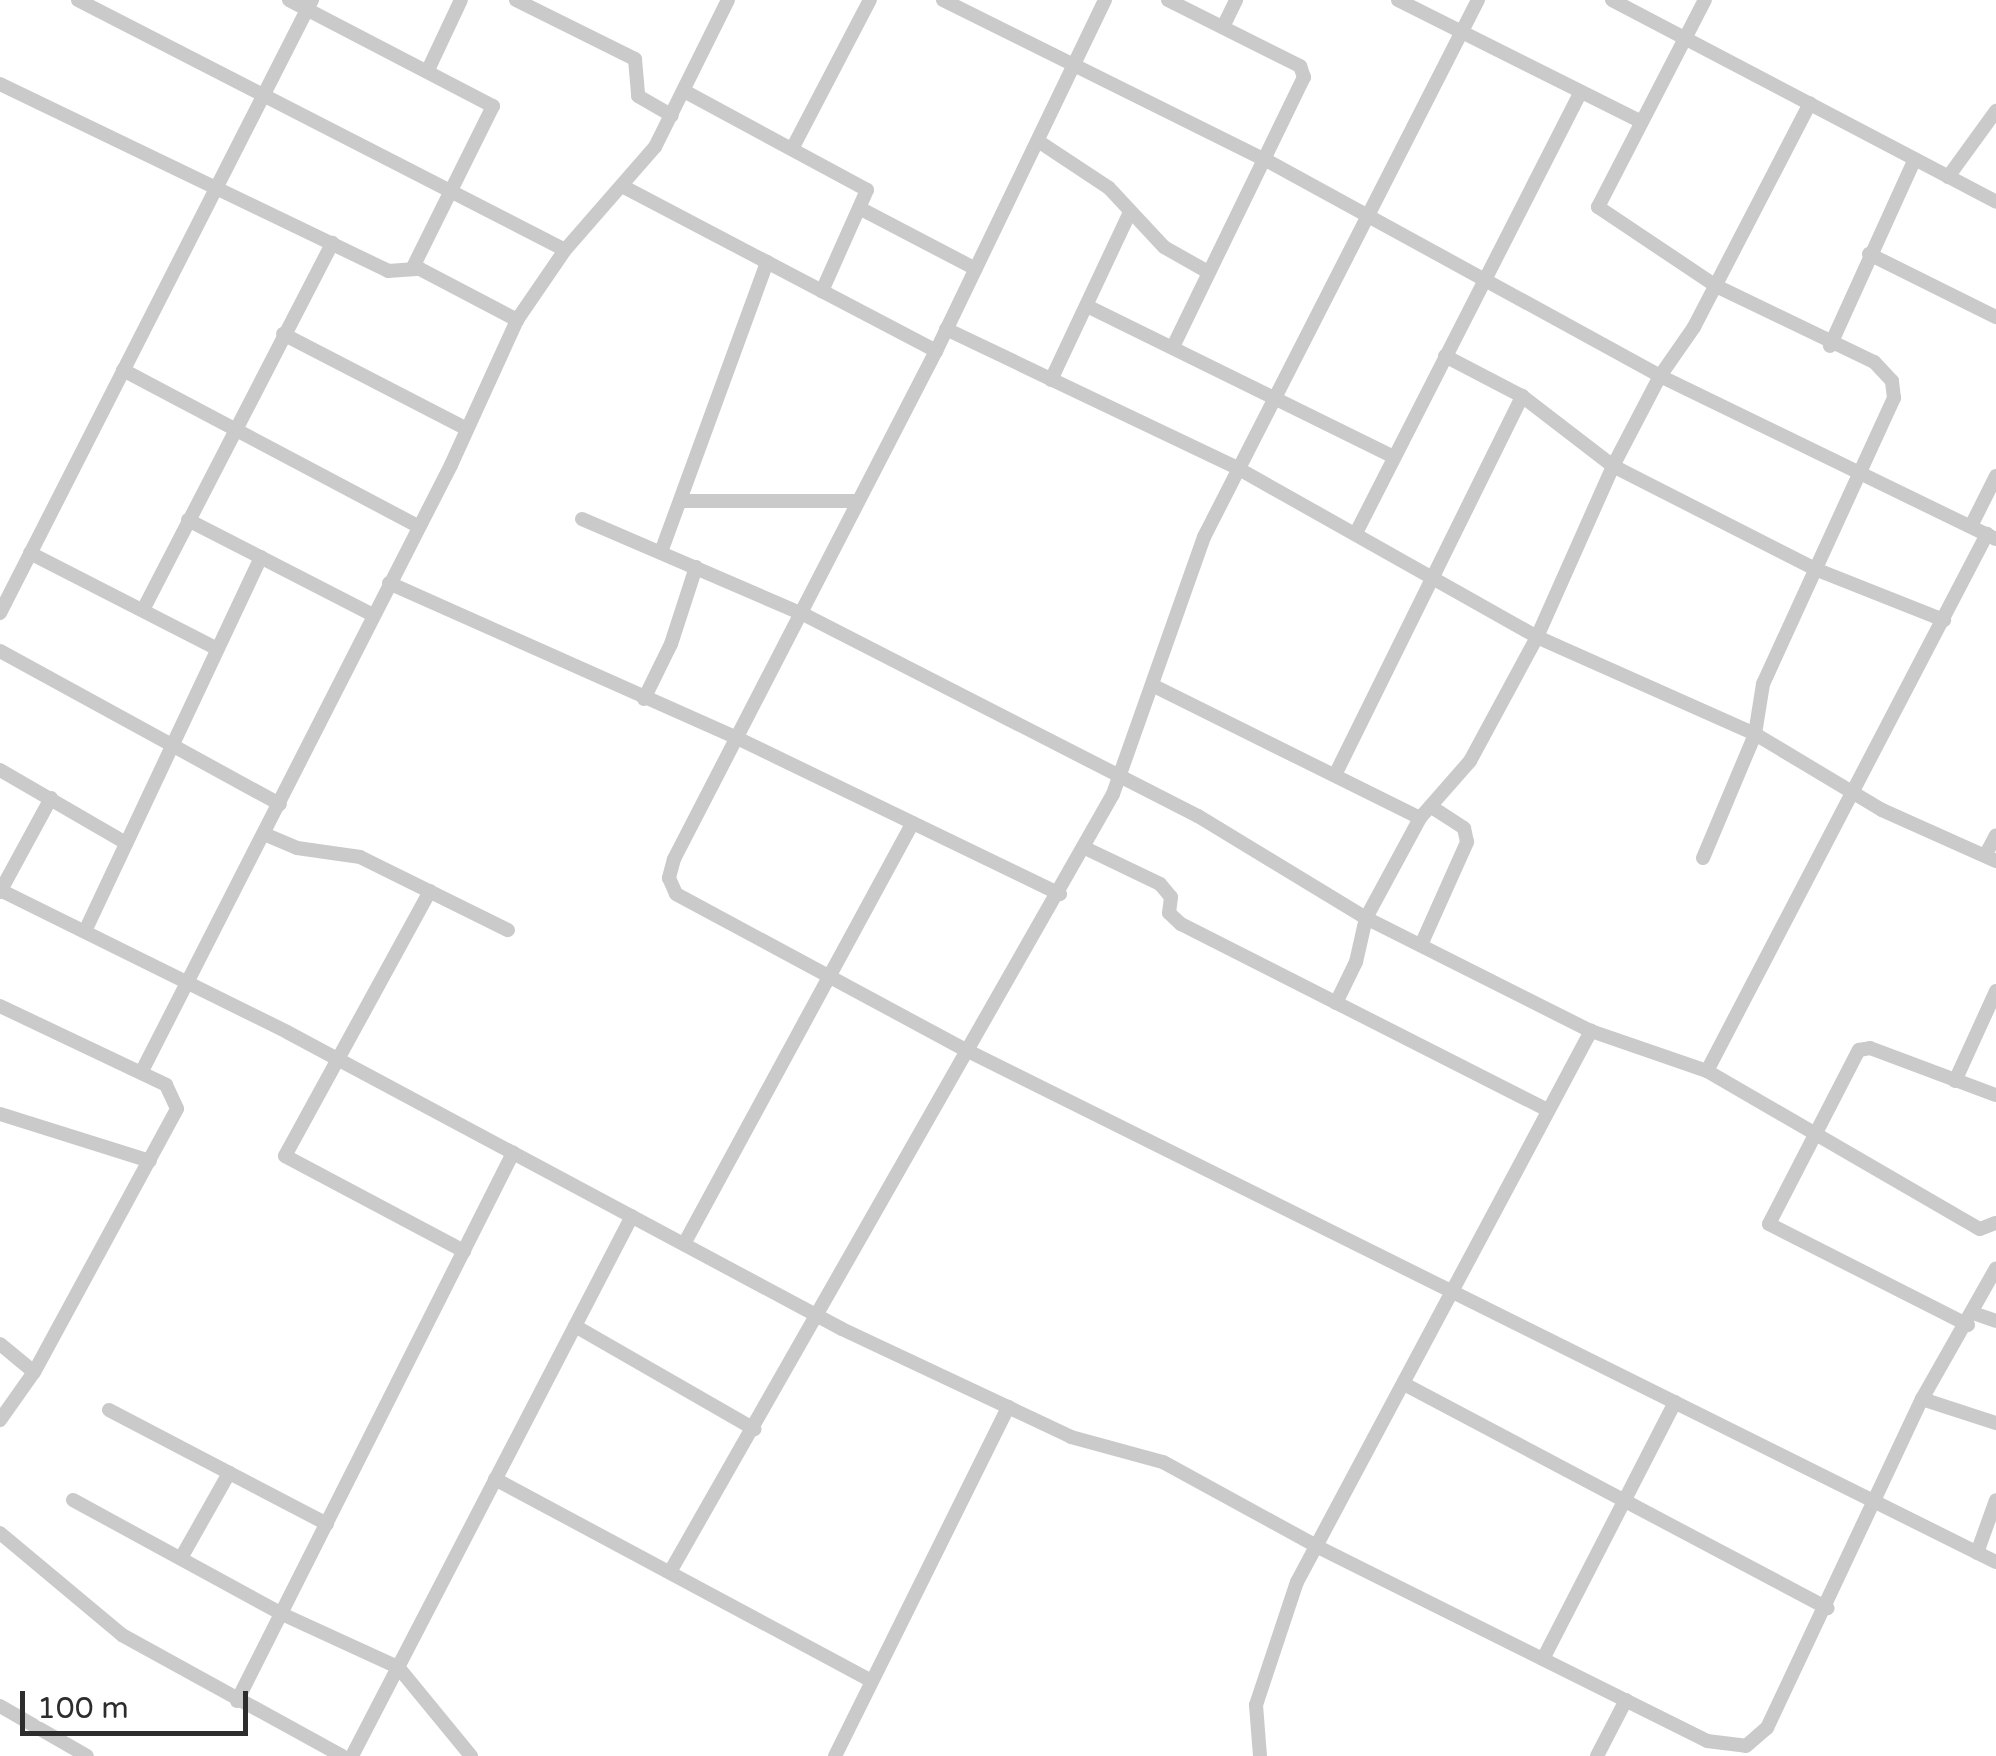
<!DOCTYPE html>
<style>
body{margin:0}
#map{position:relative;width:1996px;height:1756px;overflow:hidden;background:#fff;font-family:"Varela Round",sans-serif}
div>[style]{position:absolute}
.street>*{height:14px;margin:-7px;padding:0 7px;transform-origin:7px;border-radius:7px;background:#cacaca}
span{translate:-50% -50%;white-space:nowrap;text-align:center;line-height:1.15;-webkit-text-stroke:10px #fff;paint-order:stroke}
.scale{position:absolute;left:20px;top:1691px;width:228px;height:45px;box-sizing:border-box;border:5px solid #2d2d2d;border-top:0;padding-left:12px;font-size:30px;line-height:35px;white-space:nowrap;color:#2d2d2d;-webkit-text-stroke:8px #fff;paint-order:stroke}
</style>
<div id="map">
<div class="street">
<i style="left:78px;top:0;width:547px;rotate:27.17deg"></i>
<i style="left:289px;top:0;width:230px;rotate:27.5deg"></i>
<i style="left:493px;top:106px;width:182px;rotate:116.4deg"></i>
<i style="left:516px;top:0;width:133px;rotate:26.4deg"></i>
<i style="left:635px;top:59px;width:37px;rotate:85deg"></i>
<i style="left:638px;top:96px;width:39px;rotate:30deg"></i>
<i style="left:943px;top:0;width:358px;rotate:26.4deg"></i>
<i style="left:1264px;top:159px;width:452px;rotate:28.7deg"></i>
<i style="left:1660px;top:376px;width:373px;rotate:25.9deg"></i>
<i style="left:1105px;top:0;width:390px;rotate:115.7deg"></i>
<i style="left:936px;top:351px;width:572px;rotate:117.28deg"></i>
<i style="left:674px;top:859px;width:20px;rotate:105deg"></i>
<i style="left:669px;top:878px;width:17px;rotate:66deg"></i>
<i style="left:676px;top:894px;width:329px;rotate:28.3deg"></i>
<i style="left:966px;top:1050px;width:1150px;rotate:26.43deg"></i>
<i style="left:1168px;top:0;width:148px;rotate:26.6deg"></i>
<i style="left:1300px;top:66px;width:12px;rotate:70deg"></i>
<i style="left:1304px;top:77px;width:300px;rotate:115.9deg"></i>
<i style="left:1398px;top:0;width:271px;rotate:26.6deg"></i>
<i style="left:1612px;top:0;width:434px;rotate:27.7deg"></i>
<i style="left:1223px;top:27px;width:30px;rotate:-64deg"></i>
<i style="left:428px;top:70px;width:77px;rotate:-64.8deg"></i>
<i style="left:0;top:84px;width:431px;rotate:25.7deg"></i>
<i style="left:388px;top:271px;width:32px;rotate:-4deg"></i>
<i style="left:420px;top:269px;width:110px;rotate:27.7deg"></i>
<i style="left:684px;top:91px;width:208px;rotate:28.4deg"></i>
<i style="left:867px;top:190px;width:111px;rotate:114deg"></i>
<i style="left:1038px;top:141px;width:85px;rotate:33.5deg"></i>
<i style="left:1109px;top:188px;width:81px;rotate:47deg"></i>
<i style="left:1164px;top:247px;width:51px;rotate:29.6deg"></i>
<i style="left:792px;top:149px;width:168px;rotate:-62.4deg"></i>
<i style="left:1948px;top:177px;width:82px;rotate:-54deg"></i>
<i style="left:622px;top:186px;width:355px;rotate:27.7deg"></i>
<i style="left:863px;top:210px;width:127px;rotate:27.6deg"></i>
<i style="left:1869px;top:254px;width:142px;rotate:26.4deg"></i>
<i style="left:1087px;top:306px;width:342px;rotate:26.2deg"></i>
<i style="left:946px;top:329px;width:325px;rotate:25.5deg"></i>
<i style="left:1239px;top:469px;width:342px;rotate:29.4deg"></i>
<i style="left:1537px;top:637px;width:239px;rotate:24deg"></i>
<i style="left:1755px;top:734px;width:148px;rotate:30.9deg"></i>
<i style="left:1882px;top:810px;width:125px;rotate:24.1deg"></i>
<i style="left:283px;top:334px;width:207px;rotate:27.3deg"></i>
<i style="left:1830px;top:346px;width:205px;rotate:-65.6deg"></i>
<i style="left:1445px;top:356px;width:87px;rotate:27.5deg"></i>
<i style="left:1522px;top:396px;width:115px;rotate:37.6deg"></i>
<i style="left:1613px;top:466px;width:227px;rotate:27deg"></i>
<i style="left:1815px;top:569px;width:139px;rotate:21.6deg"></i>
<i style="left:123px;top:370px;width:335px;rotate:27.9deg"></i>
<i style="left:1051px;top:380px;width:186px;rotate:-64.8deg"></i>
<i style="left:682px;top:501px;width:176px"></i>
<i style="left:582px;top:519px;width:241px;rotate:23.3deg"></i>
<i style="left:803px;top:614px;width:444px;rotate:27.1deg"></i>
<i style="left:1198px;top:816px;width:197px;rotate:31.3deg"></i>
<i style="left:1366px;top:918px;width:252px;rotate:26.7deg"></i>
<i style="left:1591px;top:1031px;width:123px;rotate:19deg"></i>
<i style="left:1707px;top:1071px;width:315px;rotate:30.1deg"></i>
<i style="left:1980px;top:1229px;width:17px;rotate:-21deg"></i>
<i style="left:188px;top:520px;width:208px;rotate:27.2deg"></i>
<i style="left:1971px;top:526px;width:56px;rotate:-63.4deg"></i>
<i style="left:1356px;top:533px;width:495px;rotate:-63deg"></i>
<i style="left:661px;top:552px;width:309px;rotate:-69.9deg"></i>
<i style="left:30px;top:553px;width:209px;rotate:27.1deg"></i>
<i style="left:389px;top:583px;width:379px;rotate:24deg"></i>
<i style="left:735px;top:737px;width:361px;rotate:25.8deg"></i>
<i style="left:144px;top:608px;width:411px;rotate:-62.7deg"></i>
<i style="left:0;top:613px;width:688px;rotate:-63.03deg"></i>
<i style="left:0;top:651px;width:319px;rotate:28.7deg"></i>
<i style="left:1154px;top:686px;width:297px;rotate:26.4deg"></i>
<i style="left:644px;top:699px;width:61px;rotate:-63.9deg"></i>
<i style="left:671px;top:644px;width:81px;rotate:-72deg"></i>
<i style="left:0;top:770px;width:146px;rotate:30.1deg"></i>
<i style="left:1335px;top:775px;width:423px;rotate:-63.7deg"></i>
<i style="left:264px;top:834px;width:36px;rotate:23deg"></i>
<i style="left:297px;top:848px;width:64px;rotate:8.1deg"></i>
<i style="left:360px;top:857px;width:165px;rotate:26.3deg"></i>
<i style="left:1085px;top:848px;width:83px;rotate:25.6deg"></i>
<i style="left:1160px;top:884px;width:17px;rotate:50deg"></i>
<i style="left:1171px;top:897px;width:16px;rotate:97deg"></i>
<i style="left:1169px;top:913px;width:16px;rotate:43deg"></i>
<i style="left:1181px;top:924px;width:411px;rotate:26.9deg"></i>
<i style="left:1986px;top:854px;width:21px;rotate:-62deg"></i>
<i style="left:1703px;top:858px;width:134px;rotate:-67.2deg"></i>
<i style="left:1755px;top:734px;width:51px;rotate:-80.9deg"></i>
<i style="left:1763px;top:684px;width:315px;rotate:-65.4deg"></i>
<i style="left:1894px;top:398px;width:17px;rotate:-97deg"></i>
<i style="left:1892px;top:381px;width:26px;rotate:-133deg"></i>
<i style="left:1874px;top:362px;width:175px;rotate:-154.3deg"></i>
<i style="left:1716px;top:286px;width:142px;rotate:-146.2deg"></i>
<i style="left:1598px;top:207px;width:233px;rotate:-62.7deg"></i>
<i style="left:0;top:890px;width:320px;rotate:26.3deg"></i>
<i style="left:287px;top:1032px;width:629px;rotate:28.15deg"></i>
<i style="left:842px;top:1329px;width:253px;rotate:25.2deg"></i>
<i style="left:1071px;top:1437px;width:95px;rotate:15.2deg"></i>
<i style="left:1163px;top:1462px;width:177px;rotate:28.7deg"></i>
<i style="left:1318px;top:1547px;width:435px;rotate:26.5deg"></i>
<i style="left:1707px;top:1741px;width:39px;rotate:7deg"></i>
<i style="left:1746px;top:1746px;width:28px;rotate:-41deg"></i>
<i style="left:1767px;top:1728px;width:364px;rotate:-64.8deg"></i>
<i style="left:1922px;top:1399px;width:150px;rotate:-60.5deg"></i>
<i style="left:430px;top:891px;width:302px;rotate:118.7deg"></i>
<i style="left:285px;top:1156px;width:203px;rotate:28deg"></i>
<i style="left:0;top:892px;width:107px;rotate:-61.5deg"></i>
<i style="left:86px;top:929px;width:411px;rotate:-64.8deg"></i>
<i style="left:1421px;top:945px;width:113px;rotate:-65.9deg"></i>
<i style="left:1467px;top:842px;width:14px;rotate:-102deg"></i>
<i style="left:1464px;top:828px;width:37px;rotate:-147deg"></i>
<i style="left:1336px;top:1003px;width:46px;rotate:-64deg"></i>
<i style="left:1356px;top:962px;width:45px;rotate:-77.2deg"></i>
<i style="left:1366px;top:918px;width:114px;rotate:-61.6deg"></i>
<i style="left:1420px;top:818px;width:76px;rotate:-48.7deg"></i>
<i style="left:1470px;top:761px;width:141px;rotate:-61.6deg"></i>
<i style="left:1537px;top:637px;width:187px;rotate:-66deg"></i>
<i style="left:1613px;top:466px;width:102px;rotate:-62.4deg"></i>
<i style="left:1660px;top:376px;width:60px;rotate:-55.2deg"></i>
<i style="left:1694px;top:327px;width:252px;rotate:-62.6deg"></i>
<i style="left:0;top:1006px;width:184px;rotate:25.4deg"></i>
<i style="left:166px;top:1085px;width:26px;rotate:65deg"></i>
<i style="left:177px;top:1109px;width:299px;rotate:118.5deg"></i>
<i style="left:34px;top:1372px;width:59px;rotate:125.3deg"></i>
<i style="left:142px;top:1071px;width:680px;rotate:-62.98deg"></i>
<i style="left:451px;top:465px;width:159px;rotate:-65.5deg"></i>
<i style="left:517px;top:320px;width:85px;rotate:-55.6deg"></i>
<i style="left:565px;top:250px;width:137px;rotate:-48.9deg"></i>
<i style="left:655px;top:147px;width:164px;rotate:-63.6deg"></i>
<i style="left:1707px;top:1071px;width:606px;rotate:-62.46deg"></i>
<i style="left:1955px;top:1081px;width:99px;rotate:-65.5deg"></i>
<i style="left:0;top:1114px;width:157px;rotate:17.4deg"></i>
<i style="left:684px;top:1244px;width:479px;rotate:-61.5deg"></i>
<i style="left:1973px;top:1313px;width:24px;rotate:19deg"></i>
<i style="left:1968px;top:1325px;width:223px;rotate:-153.1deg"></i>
<i style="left:1769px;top:1224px;width:196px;rotate:-62.7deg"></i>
<i style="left:1859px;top:1050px;width:11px;rotate:-10deg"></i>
<i style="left:1870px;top:1048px;width:134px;rotate:20.5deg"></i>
<i style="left:575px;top:1326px;width:207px;rotate:29.9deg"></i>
<i style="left:0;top:1344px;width:44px;rotate:39.5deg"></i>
<i style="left:1406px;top:1385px;width:477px;rotate:27.9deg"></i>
<i style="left:1922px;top:1399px;width:78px;rotate:18deg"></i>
<i style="left:109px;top:1410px;width:246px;rotate:27.6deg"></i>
<i style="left:495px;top:1479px;width:425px;rotate:28.2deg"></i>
<i style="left:73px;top:1500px;width:238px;rotate:28.6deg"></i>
<i style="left:282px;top:1614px;width:128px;rotate:24.6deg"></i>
<i style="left:398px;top:1667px;width:115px;rotate:50.6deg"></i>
<i style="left:0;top:1533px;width:159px;rotate:39.9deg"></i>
<i style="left:122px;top:1635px;width:251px;rotate:28.8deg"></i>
<i style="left:1977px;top:1553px;width:56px;rotate:-70.3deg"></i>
<i style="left:181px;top:1558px;width:98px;rotate:-60.5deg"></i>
<i style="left:670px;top:1572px;width:895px;rotate:-60.34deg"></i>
<i style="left:1113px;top:794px;width:273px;rotate:-70.5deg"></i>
<i style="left:1204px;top:537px;width:603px;rotate:-62.97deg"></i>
<i style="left:1543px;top:1659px;width:289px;rotate:-62.8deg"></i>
<i style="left:237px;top:1701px;width:614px;rotate:-63.27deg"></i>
<i style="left:0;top:1706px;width:100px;rotate:29.9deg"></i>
<i style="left:352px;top:1756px;width:608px;rotate:-62.59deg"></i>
<i style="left:835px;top:1756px;width:390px;rotate:-63.6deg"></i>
<i style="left:1260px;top:1756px;width:51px;rotate:-94.5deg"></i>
<i style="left:1256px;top:1705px;width:130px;rotate:-71.6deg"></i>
<i style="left:1297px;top:1582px;width:625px;rotate:-61.92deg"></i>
<i style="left:1597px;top:1756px;width:63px;rotate:-62.6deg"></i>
</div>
<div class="scale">100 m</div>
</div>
